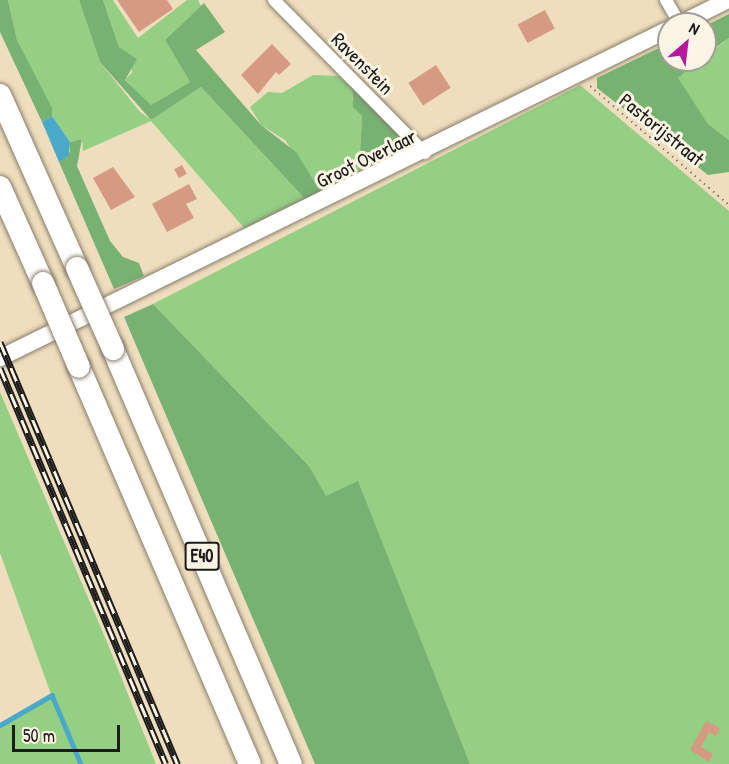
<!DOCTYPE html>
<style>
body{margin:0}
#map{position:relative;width:729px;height:764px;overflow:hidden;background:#efdebd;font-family:"Patrick Hand",sans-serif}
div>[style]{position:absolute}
.green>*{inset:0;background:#94cf84}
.forest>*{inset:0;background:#77b272}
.water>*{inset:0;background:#4aa9c9}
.stream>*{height:4.5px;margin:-2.25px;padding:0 2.25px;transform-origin:2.25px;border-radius:2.25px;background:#4aa9c9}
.building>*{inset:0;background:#d59a81;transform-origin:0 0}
.path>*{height:2px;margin-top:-1px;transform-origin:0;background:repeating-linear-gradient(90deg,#867d6c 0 1.5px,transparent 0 6px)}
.roads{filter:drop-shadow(0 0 2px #867d6c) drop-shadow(0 0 2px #867d6c)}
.minor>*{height:12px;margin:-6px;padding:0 6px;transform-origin:6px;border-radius:6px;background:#fff}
.secondary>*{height:16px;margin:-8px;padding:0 8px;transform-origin:8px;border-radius:8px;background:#fff}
.motorway>*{height:22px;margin:-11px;padding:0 11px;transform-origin:11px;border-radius:11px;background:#fff}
.rail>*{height:7px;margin-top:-3.5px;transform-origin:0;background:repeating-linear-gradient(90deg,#fcf5e5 0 14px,#1c1c1c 0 28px);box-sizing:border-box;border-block:2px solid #1c1c1c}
.bridges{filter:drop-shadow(0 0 2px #867d6c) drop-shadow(0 0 2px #867d6c)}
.motorway-bridge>*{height:22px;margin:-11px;padding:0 11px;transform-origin:11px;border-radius:11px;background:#fff}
span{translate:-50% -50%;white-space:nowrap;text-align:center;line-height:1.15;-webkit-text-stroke:6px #fcf5e5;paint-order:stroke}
.shield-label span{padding:2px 4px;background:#fcf5e5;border:2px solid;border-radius:4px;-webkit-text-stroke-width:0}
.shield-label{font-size:18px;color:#1c1c1c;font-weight:700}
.street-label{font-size:20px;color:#1c1c1c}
.north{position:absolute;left:657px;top:12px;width:60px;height:60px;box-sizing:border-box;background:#fcf5e5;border:2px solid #a29e95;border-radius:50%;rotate:28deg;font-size:16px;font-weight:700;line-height:24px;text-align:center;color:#1c1c1c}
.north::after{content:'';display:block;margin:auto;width:21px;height:27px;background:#b5179e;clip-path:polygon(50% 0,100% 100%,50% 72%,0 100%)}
.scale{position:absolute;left:12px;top:725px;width:108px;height:27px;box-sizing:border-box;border:3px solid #1c1c1c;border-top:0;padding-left:8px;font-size:18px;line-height:21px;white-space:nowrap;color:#1c1c1c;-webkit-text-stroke:4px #fcf5e5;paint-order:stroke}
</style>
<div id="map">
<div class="green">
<i style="clip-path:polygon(8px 0,79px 0,100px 62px,140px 112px,151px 120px,201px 87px,305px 199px,245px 229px,151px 121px,83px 151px,82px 139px,70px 142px,52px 116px,17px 40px)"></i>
<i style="clip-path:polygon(103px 0,113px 0,138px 38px,187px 0,198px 0,201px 6px,165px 40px,190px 82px,151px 105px,144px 102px,125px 79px,132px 73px,130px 55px,119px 47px)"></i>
<i style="clip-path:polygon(729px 38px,729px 140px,708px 124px,677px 78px)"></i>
<i style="clip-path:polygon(313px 75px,338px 76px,352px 87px,352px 100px,362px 116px,360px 152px,366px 167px,320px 191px,285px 140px,261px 125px,250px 107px,268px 92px,282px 93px)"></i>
<i style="clip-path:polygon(580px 85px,729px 211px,729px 764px,470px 764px,358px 482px,326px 497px,309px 466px,153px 304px)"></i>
<i style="clip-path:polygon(0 392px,107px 642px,156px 764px,0 764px,0 727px,52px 697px,0 553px)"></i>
</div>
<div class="forest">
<i style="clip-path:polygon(0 0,8px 0,17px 40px,52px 108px,52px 116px,42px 122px,0 32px)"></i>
<i style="clip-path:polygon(79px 0,103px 0,119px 47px,137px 59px,125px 80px,151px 105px,190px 82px,165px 40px,204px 3px,225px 32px,196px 50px,261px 125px,296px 152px,320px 191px,305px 199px,201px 87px,151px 120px,100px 62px)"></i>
<i style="clip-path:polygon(729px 14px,729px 38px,705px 55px,705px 26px)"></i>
<i style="clip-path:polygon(669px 43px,669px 60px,699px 60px,678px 78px,708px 124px,729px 140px,729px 172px,708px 175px,597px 88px,597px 78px)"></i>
<i style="clip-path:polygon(352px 87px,412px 145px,366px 167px,360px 152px,362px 116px,353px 107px)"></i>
<i style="clip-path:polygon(82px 139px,77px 166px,110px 241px,123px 257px,139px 263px,144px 276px,114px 289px,59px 162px,70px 152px,70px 142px)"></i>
<i style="clip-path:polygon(153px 304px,309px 466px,326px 496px,358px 481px,470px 764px,315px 764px,124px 317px)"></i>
</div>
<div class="water">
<i style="clip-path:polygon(52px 116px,70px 142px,69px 155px,59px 162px,42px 122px)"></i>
</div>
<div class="stream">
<i style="left:0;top:725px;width:60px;rotate:-30deg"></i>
<i style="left:52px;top:695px;width:75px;rotate:67.2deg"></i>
</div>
<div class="building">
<i style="clip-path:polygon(117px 0,167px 0,173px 9px,139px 32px)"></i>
<i style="left:545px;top:10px;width:21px;height:31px;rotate:62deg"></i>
<i style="clip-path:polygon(272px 44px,291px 64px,279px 75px,276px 72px,258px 94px,241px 75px)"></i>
<i style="left:436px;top:65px;width:27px;height:33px;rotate:57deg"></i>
<i style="left:182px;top:165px;width:10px;height:9px;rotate:61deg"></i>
<i style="clip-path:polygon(113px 167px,135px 197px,111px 210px,93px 178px)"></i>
<i style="clip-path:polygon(189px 184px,197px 199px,186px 204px,194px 218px,167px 232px,152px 204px)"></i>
<i style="clip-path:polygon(706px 721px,720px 728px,716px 736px,709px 732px,701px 747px,713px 754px,709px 762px,690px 750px)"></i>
</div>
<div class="path">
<i style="left:590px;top:86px;width:183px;rotate:40.6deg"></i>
</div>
<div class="roads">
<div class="minor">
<i style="left:274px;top:0;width:215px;rotate:45.4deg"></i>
<i style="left:666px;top:0;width:28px;rotate:60deg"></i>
</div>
<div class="secondary">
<i style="left:680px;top:24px;width:54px;rotate:-26.6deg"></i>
<i style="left:0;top:358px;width:746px;rotate:-26.19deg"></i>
</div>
<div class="motorway">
<i style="left:0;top:95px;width:189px;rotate:66deg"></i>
<i style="left:0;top:187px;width:105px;rotate:65.9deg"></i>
<i style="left:113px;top:349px;width:452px;rotate:66.8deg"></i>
<i style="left:79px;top:367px;width:432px;rotate:66.7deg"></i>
</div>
</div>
<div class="rail">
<i style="left:0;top:342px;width:458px;rotate:67.2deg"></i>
<i style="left:0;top:368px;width:429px;rotate:67.3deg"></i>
</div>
<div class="bridges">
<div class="motorway-bridge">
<i style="left:77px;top:268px;width:89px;rotate:66deg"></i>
<i style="left:43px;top:283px;width:91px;rotate:66.8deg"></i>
</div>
</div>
<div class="shield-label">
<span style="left:202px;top:556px">E40</span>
</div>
<div class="street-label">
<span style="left:363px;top:63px;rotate:45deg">Ravenstein</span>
<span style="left:662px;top:129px;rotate:39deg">Pastorijstraat</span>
<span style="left:366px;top:158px;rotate:-26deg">Groot Overlaar</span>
</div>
<div class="north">N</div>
<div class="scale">50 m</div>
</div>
